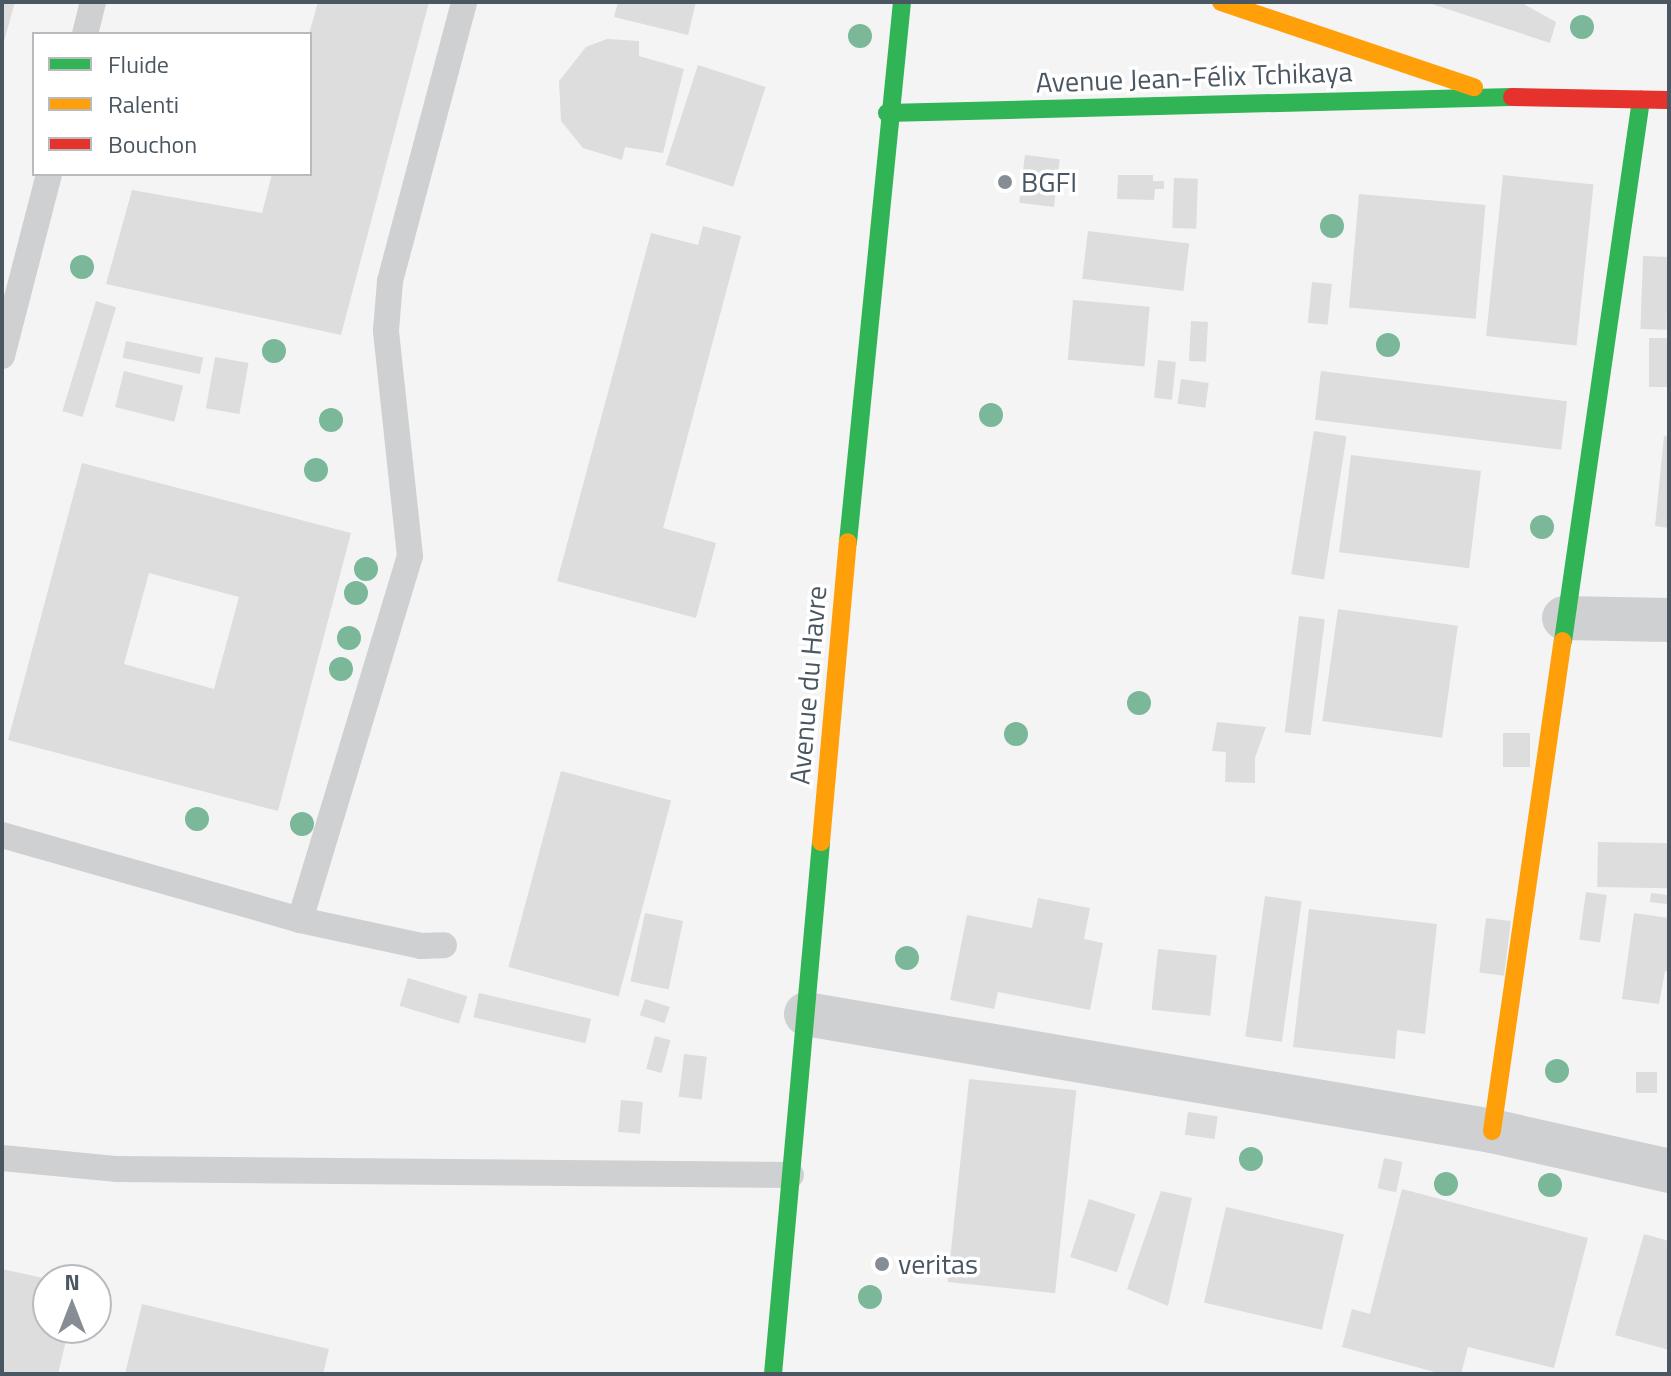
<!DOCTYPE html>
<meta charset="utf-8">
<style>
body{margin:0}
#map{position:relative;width:1671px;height:1376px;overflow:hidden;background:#f4f4f4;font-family:"Titillium Web",sans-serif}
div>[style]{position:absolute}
.building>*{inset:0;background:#ddddde;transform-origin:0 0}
.lane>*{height:26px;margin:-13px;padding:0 13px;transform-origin:13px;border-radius:13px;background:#ced0d2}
.street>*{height:44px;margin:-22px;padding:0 22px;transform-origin:22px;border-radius:22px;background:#ced0d2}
.fast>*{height:18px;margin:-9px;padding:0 9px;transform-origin:9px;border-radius:9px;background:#30b455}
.slow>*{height:18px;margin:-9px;padding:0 9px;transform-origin:9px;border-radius:9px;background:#ff9f0a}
.jam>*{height:18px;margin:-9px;padding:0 9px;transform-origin:9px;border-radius:9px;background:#e5322d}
.trees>*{width:24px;height:24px;margin:-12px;border-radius:50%;background:#7ab899}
.dots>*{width:22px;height:22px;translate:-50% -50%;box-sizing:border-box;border:4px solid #fff;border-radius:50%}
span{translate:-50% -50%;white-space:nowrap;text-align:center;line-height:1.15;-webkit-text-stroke:7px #fff;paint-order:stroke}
.street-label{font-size:28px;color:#4a5661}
.poi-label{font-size:28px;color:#4a5661}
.left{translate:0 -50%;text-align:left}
.frame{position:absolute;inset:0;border:4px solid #4a5661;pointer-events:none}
.legend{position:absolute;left:32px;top:32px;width:280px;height:144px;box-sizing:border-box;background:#fff;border:2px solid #b7bbc0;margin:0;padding:10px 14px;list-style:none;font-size:24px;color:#4a5661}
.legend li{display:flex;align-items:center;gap:16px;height:40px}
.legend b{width:40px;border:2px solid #b7bbc0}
.north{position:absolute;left:32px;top:1264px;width:80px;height:80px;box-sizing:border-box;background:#fff;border:2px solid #b7bbc0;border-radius:50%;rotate:0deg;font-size:22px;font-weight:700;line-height:32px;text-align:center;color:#4a5661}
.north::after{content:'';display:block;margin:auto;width:28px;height:36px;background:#868d94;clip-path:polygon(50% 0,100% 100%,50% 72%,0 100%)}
</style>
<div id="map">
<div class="building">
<i style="clip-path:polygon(2px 2px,15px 2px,3px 45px,2px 45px)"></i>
<i style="clip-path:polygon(318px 2px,429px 2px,341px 335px,106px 284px,132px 190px,262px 213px,272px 174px,310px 174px,309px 34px)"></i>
<i style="clip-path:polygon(618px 2px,696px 2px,688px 35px,614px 17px)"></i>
<i style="clip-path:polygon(1426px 2px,1520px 2px,1556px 22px,1550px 43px)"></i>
<i style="clip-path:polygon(607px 39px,639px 41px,639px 56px,684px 69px,663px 153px,625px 147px,622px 160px,583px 148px,561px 121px,559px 81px,586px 47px)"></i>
<i style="left:698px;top:65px;width:71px;height:105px;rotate:18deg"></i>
<i style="left:1025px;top:155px;width:35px;height:48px;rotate:7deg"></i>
<i style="clip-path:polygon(1118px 175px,1153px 175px,1153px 181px,1164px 181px,1164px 189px,1155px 189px,1154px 200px,1117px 199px)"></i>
<i style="left:1503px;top:175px;width:91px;height:162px;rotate:6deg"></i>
<i style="left:1174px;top:178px;width:24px;height:50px;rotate:2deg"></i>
<i style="left:1359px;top:194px;width:127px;height:114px;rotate:5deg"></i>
<i style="clip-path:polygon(703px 226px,741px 236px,663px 528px,716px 543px,696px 618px,557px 581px,651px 233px,698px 245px)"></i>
<i style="left:1088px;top:231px;width:102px;height:48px;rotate:7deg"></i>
<i style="left:1643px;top:256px;width:26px;height:73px;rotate:2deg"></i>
<i style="left:1312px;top:282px;width:20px;height:41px;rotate:6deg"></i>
<i style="left:1073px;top:300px;width:77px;height:60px;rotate:5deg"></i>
<i style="left:96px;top:301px;width:21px;height:115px;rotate:17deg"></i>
<i style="left:1191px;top:321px;width:17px;height:40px;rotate:3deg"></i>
<i style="left:1649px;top:338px;width:20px;height:49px"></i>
<i style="left:126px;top:341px;width:79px;height:17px;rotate:12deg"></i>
<i style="left:215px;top:357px;width:34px;height:52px;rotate:10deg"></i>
<i style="left:1158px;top:360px;width:18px;height:38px;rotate:6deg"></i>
<i style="left:124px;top:371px;width:61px;height:37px;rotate:14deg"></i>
<i style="left:1321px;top:371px;width:248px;height:49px;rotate:7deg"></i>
<i style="left:1181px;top:379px;width:28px;height:25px;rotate:8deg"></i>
<i style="left:1314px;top:431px;width:33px;height:145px;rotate:9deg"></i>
<i style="clip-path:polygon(1664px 436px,1669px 437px,1669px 528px,1655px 526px)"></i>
<i style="left:1351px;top:455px;width:131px;height:98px;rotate:7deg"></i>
<i style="clip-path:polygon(evenodd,82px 463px,351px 533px,278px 811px,8px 740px,82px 463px,149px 573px,239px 597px,214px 689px,124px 664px,149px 573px)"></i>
<i style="left:1338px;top:609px;width:121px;height:113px;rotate:8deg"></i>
<i style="left:1299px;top:616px;width:26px;height:117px;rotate:7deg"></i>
<i style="clip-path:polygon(1217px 722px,1266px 727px,1255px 758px,1255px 783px,1225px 782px,1226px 752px,1212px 751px)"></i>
<i style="left:1503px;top:733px;width:27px;height:34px"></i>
<i style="left:561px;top:771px;width:114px;height:203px;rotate:15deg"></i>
<i style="left:1598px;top:842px;width:71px;height:45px;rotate:1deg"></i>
<i style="left:1586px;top:892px;width:21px;height:48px;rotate:8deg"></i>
<i style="left:1651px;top:893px;width:17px;height:9px;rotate:7deg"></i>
<i style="left:1265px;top:896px;width:37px;height:142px;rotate:8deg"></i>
<i style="clip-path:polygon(1038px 898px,1090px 908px,1084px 939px,1103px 943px,1090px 1010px,998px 992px,994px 1009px,950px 1000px,967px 915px,1032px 928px)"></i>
<i style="clip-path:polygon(1309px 909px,1437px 924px,1425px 1034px,1397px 1030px,1395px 1059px,1293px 1047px)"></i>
<i style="left:645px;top:913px;width:39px;height:70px;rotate:12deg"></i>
<i style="clip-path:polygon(1634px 913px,1669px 918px,1669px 972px,1665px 971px,1659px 1004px,1622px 999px)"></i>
<i style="left:1486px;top:918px;width:25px;height:55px;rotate:7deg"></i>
<i style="left:1158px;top:949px;width:59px;height:61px;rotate:6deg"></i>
<i style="left:408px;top:978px;width:62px;height:29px;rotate:17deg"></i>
<i style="left:479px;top:993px;width:115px;height:25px;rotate:13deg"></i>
<i style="left:645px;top:999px;width:26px;height:17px;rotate:18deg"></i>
<i style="left:655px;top:1036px;width:16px;height:34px;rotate:15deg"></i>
<i style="left:684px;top:1054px;width:23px;height:43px;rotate:7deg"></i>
<i style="left:1636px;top:1072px;width:21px;height:21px"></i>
<i style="left:969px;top:1079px;width:108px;height:204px;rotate:6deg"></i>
<i style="left:621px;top:1100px;width:22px;height:32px;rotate:5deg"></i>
<i style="left:1188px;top:1112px;width:30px;height:23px;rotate:8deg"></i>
<i style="left:1384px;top:1158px;width:19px;height:31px;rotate:12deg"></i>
<i style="clip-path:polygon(1402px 1189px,1588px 1238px,1554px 1368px,1468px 1347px,1461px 1374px,1442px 1374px,1342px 1347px,1352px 1309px,1370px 1314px)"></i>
<i style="clip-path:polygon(1161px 1191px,1192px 1198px,1168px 1306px,1127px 1289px)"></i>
<i style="left:1089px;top:1199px;width:49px;height:61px;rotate:18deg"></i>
<i style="left:1226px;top:1207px;width:121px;height:98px;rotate:13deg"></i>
<i style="clip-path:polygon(1644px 1234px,1669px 1241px,1669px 1350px,1615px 1335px)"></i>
<i style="clip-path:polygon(2px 1269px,48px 1279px,48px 1328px,69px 1328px,58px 1374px,2px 1374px)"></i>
<i style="clip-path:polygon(142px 1304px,329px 1349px,323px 1374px,125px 1374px)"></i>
</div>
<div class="lane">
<i style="left:85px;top:34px;width:33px;rotate:-76deg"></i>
<i style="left:2px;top:356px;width:188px;rotate:-75.5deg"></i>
<i style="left:2px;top:835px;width:310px;rotate:15.9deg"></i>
<i style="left:300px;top:920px;width:124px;rotate:12.1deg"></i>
<i style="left:421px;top:946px;width:23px;rotate:-2deg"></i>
<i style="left:300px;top:920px;width:380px;rotate:-73.2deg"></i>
<i style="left:410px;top:556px;width:227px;rotate:-96.1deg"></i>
<i style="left:386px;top:330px;width:49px;rotate:-85.3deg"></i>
<i style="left:390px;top:281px;width:289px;rotate:-75.1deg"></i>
<i style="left:2px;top:1158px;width:116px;rotate:5.5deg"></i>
<i style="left:117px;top:1169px;width:674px;rotate:0.51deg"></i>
</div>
<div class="street">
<i style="left:1564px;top:618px;width:105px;rotate:1.1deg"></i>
<i style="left:806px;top:1014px;width:696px;rotate:9.68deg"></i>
<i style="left:1492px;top:1131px;width:181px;rotate:12.7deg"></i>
</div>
<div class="fast">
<i style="left:887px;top:113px;width:625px;rotate:-1.47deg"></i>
<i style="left:848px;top:542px;width:543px;rotate:-84.29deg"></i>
<i style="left:1563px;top:641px;width:547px;rotate:-81.8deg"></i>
<i style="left:773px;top:1374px;width:534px;rotate:-84.84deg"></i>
</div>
<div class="slow">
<i style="left:1221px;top:2px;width:267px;rotate:18.6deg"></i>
<i style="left:821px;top:842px;width:301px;rotate:-84.9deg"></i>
<i style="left:1492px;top:1131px;width:495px;rotate:-81.8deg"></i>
</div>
<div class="jam">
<i style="left:1512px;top:97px;width:156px;rotate:1.1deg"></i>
</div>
<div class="trees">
<i style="left:1582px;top:27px"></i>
<i style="left:860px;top:36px"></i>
<i style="left:1332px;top:226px"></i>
<i style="left:82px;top:267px"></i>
<i style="left:1388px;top:345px"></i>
<i style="left:274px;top:351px"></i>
<i style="left:991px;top:415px"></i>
<i style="left:331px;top:420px"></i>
<i style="left:316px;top:470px"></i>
<i style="left:1542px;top:527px"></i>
<i style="left:366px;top:569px"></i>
<i style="left:356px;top:593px"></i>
<i style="left:349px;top:638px"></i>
<i style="left:341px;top:669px"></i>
<i style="left:1139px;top:703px"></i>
<i style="left:1016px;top:734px"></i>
<i style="left:197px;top:819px"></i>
<i style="left:302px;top:824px"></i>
<i style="left:907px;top:958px"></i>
<i style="left:1557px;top:1071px"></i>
<i style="left:1251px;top:1159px"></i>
<i style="left:1446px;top:1184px"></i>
<i style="left:1550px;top:1185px"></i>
<i style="left:870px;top:1297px"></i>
</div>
<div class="dots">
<i style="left:1005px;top:182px;background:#868d94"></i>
<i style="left:882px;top:1264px;background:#868d94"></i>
</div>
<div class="street-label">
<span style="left:1194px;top:77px;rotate:-2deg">Avenue Jean-Félix Tchikaya</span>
<span style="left:808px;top:685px;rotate:-85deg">Avenue du Havre</span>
</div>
<div class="poi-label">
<span class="left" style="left:1021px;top:182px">BGFI</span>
<span class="left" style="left:898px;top:1264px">veritas</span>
</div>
<div class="frame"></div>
<ul class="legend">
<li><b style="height:10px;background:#30b455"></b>Fluide</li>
<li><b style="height:10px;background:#ff9f0a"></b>Ralenti</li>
<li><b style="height:10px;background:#e5322d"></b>Bouchon</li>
</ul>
<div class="north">N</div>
</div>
